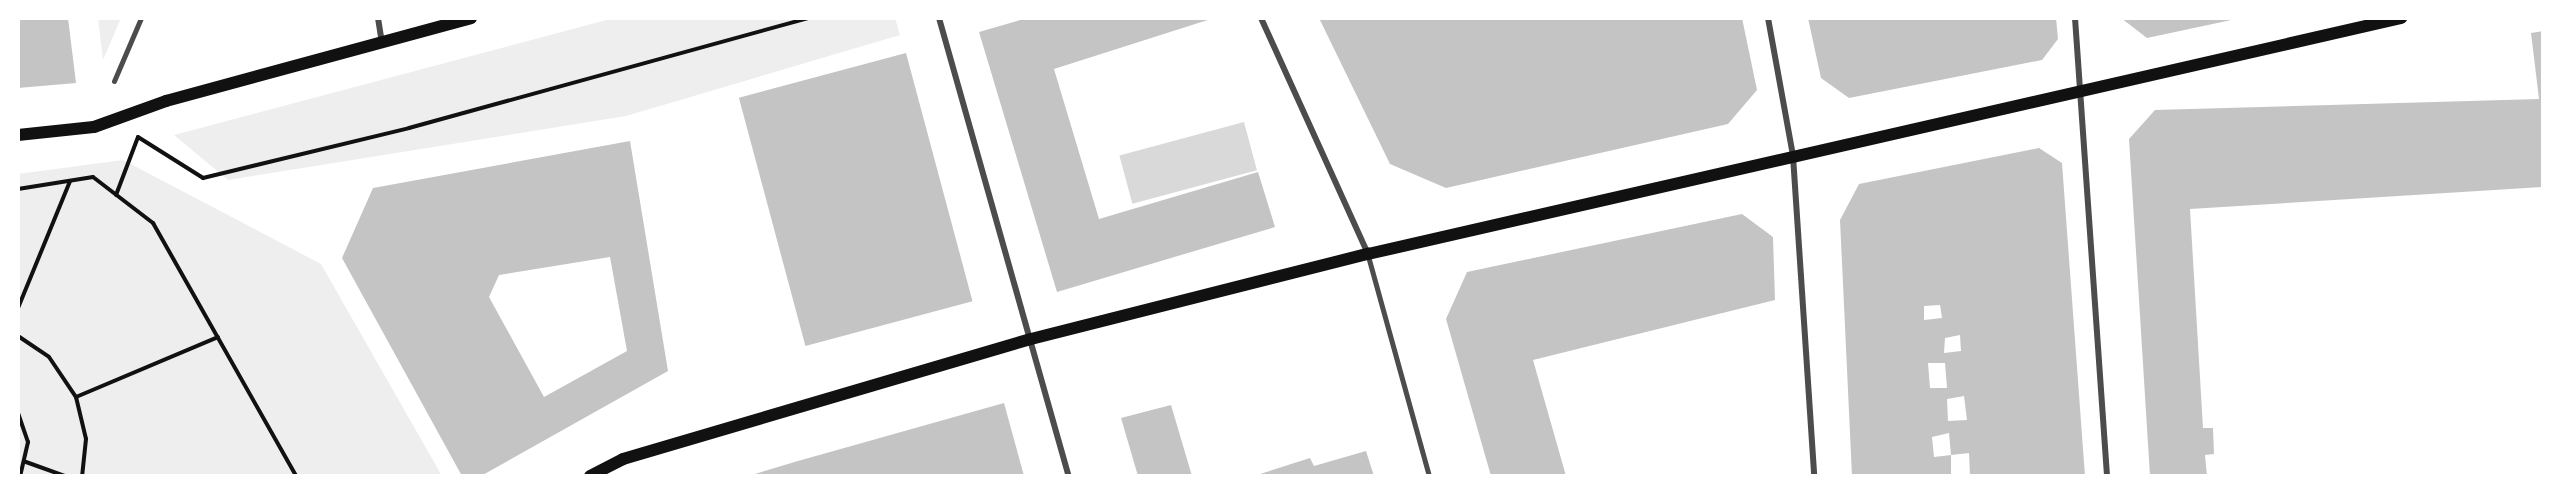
<!DOCTYPE html>
<style>
body{margin:0}
#map{position:relative;width:2561px;height:494px;overflow:hidden;background:#fff;font-family:Barlow,sans-serif}
div>[style]{position:absolute}
.green>*{inset:0;background:#eee}
.water>*{inset:0;background:#d9d9d9;transform-origin:0 0}
.building>*{inset:0;background:#c4c4c4;transform-origin:0 0}
.path>*{height:4px;margin:-2px;padding:0 2px;transform-origin:2px;border-radius:2px;background:#111}
.pedestrian>*{height:5px;margin:-2.5px;padding:0 2.5px;transform-origin:2.5px;border-radius:2.5px;background:#4c4c4c}
.minor>*{height:6px;margin:-3px;padding:0 3px;transform-origin:3px;border-radius:3px;background:#4c4c4c}
.secondary>*{height:12px;margin:-6px;padding:0 6px;transform-origin:6px;border-radius:6px;background:#111}
span{translate:-50% -50%;white-space:nowrap;text-align:center;line-height:1.15;-webkit-text-stroke:4.5px #fff;paint-order:stroke}
.frame{position:absolute;inset:0;border:20px solid #fff;pointer-events:none}
</style>
<div id="map">
<div class="green">
<i style="clip-path:polygon(98px 18px,121px 18px,103px 60px)"></i>
<i style="clip-path:polygon(614px 18px,895px 18px,900px 35px,626px 116px,228px 180px,174px 135px)"></i>
<i style="clip-path:polygon(123px 160px,321px 264px,442px 476px,18px 476px,18px 174px)"></i>
</div>
<div class="water">
<i style="left:1244px;top:122px;width:50px;height:129px;rotate:75deg"></i>
</div>
<div class="building">
<i style="clip-path:polygon(18px 18px,68px 18px,76px 83px,18px 88px)"></i>
<i style="clip-path:polygon(1027px 18px,1214px 18px,1054px 69px,1099px 219px,1258px 172px,1275px 227px,1057px 292px,979px 32px)"></i>
<i style="clip-path:polygon(1319px 18px,1742px 18px,1757px 90px,1728px 124px,1446px 188px,1390px 164px)"></i>
<i style="clip-path:polygon(1808px 18px,2056px 18px,2058px 39px,2042px 60px,1849px 98px,1821px 78px)"></i>
<i style="clip-path:polygon(2121px 18px,2236px 18px,2236px 19px,2147px 38px)"></i>
<i style="clip-path:polygon(2543px 31px,2543px 187px,2190px 209px,2203px 428px,2213px 428px,2214px 454px,2205px 455px,2207px 476px,2150px 476px,2129px 139px,2155px 110px,2539px 99px,2531px 33px)"></i>
<i style="left:906px;top:53px;width:257px;height:173px;rotate:75deg"></i>
<i style="clip-path:polygon(evenodd,630px 141px,668px 371px,481px 476px,462px 476px,342px 258px,373px 188px,630px 141px,610px 257px,627px 351px,544px 397px,489px 297px,499px 275px,610px 257px)"></i>
<i style="clip-path:polygon(evenodd,2039px 148px,2062px 163px,2085px 476px,1970px 476px,1969px 453px,1951px 455px,1951px 476px,1852px 476px,1840px 220px,1859px 184px,2039px 148px,1940px 305px,1942px 318px,1924px 320px,1924px 306px,1940px 305px,2039px 148px,1960px 335px,1961px 351px,1944px 353px,1945px 338px,1960px 335px,2039px 148px,1928px 363px,1945px 363px,1947px 388px,1930px 388px,1928px 363px,2039px 148px,1964px 396px,1967px 420px,1948px 421px,1947px 399px,1964px 396px,2039px 148px,1949px 433px,1951px 455px,1934px 457px,1932px 437px,1949px 433px)"></i>
<i style="clip-path:polygon(1742px 214px,1773px 237px,1775px 300px,1533px 360px,1566px 476px,1491px 476px,1446px 319px,1467px 272px)"></i>
<i style="clip-path:polygon(1004px 403px,1024px 476px,748px 476px,798px 461px)"></i>
<i style="clip-path:polygon(1171px 405px,1192px 476px,1138px 476px,1121px 418px)"></i>
<i style="clip-path:polygon(1366px 451px,1374px 476px,1260px 474px,1310px 458px,1314px 466px)"></i>
</div>
<div class="path">
<i style="left:18px;top:189px;width:76px;rotate:-9.1deg"></i>
<i style="left:93px;top:177px;width:76px;rotate:37.5deg"></i>
<i style="left:153px;top:223px;width:291px;rotate:60.5deg"></i>
<i style="left:116px;top:195px;width:62px;rotate:-69.2deg"></i>
<i style="left:138px;top:137px;width:77px;rotate:32.2deg"></i>
<i style="left:203px;top:178px;width:212px;rotate:-13.6deg"></i>
<i style="left:409px;top:128px;width:413px;rotate:-15.4deg"></i>
<i style="left:18px;top:308px;width:137px;rotate:-67.7deg"></i>
<i style="left:18px;top:336px;width:37px;rotate:34deg"></i>
<i style="left:49px;top:357px;width:48px;rotate:56deg"></i>
<i style="left:76px;top:397px;width:43px;rotate:76.6deg"></i>
<i style="left:86px;top:439px;width:37px;rotate:96deg"></i>
<i style="left:76px;top:397px;width:154px;rotate:-22.9deg"></i>
<i style="left:18px;top:413px;width:31px;rotate:71deg"></i>
<i style="left:28px;top:442px;width:35px;rotate:103deg"></i>
<i style="left:26px;top:462px;width:41px;rotate:19.7deg"></i>
</div>
<div class="pedestrian">
<i style="left:114px;top:81px;width:69px;rotate:-66.8deg"></i>
<i style="left:1368px;top:256px;width:228px;rotate:74.5deg"></i>
</div>
<div class="minor">
<i style="left:378px;top:18px;width:26px;rotate:81deg"></i>
<i style="left:939px;top:18px;width:476px;rotate:74.2deg"></i>
<i style="left:1261px;top:18px;width:259px;rotate:65.6deg"></i>
<i style="left:1768px;top:18px;width:140px;rotate:79.7deg"></i>
<i style="left:1793px;top:156px;width:321px;rotate:86.2deg"></i>
<i style="left:2075px;top:18px;width:459px;rotate:86deg"></i>
</div>
<div class="secondary">
<i style="left:18px;top:135px;width:76px;rotate:-6deg"></i>
<i style="left:94px;top:127px;width:77px;rotate:-19.9deg"></i>
<i style="left:166px;top:101px;width:316px;rotate:-15.2deg"></i>
<i style="left:590px;top:476px;width:37px;rotate:-27deg"></i>
<i style="left:623px;top:459px;width:425px;rotate:-16.4deg"></i>
<i style="left:1031px;top:339px;width:348px;rotate:-14.2deg"></i>
<i style="left:1368px;top:254px;width:1060px;rotate:-12.87deg"></i>
</div>
<div class="frame"></div>
</div>
